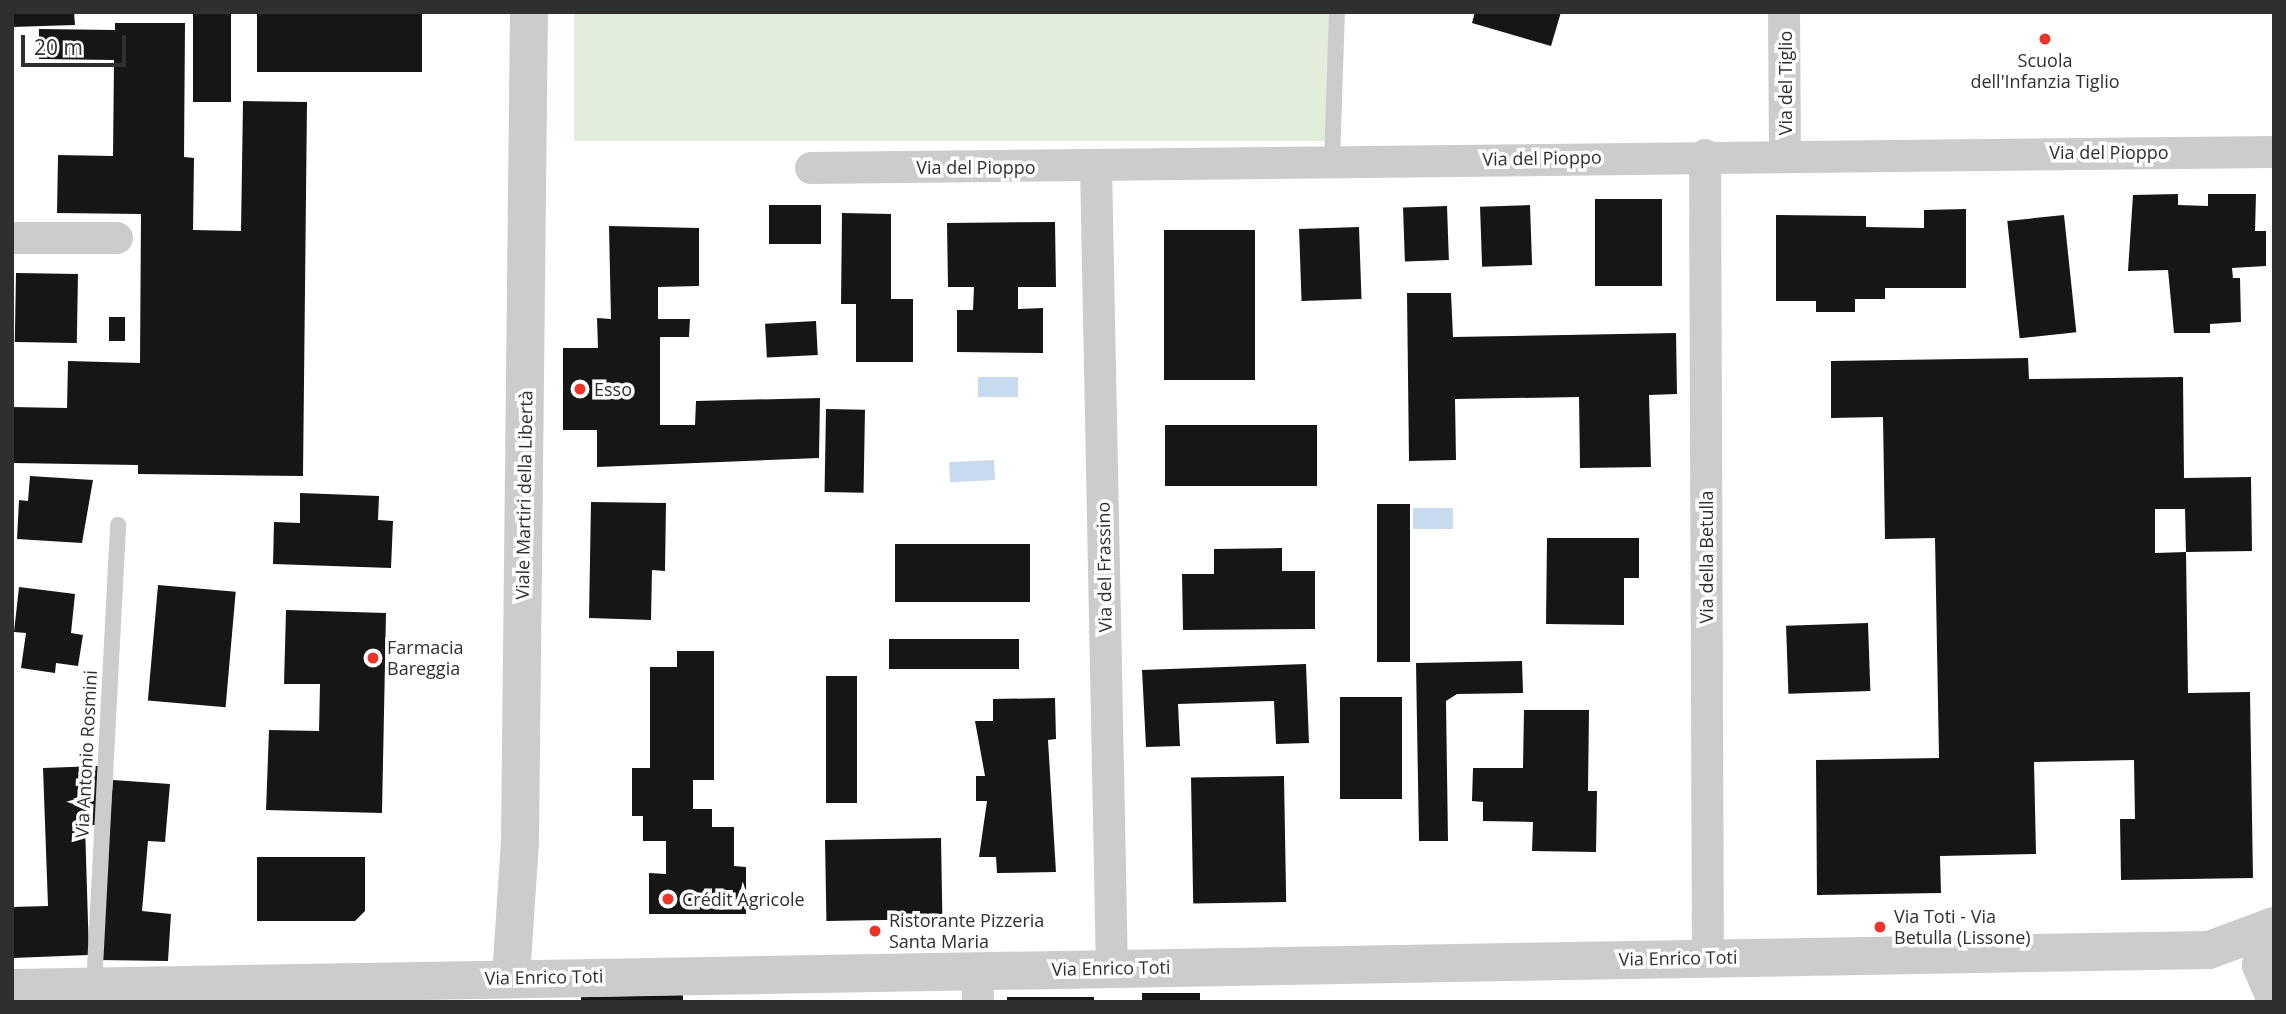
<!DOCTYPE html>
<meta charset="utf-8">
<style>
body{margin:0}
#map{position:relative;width:2286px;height:1014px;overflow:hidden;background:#fff;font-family:"Open Sans",sans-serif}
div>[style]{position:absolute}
.green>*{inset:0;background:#e3eddc;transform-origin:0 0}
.water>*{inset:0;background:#c8daed;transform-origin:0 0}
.building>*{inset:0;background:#161616;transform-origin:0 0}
.service>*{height:16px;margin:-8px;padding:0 8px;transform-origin:8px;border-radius:8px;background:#ccc}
.minor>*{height:32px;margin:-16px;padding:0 16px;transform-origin:16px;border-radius:16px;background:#ccc}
.tertiary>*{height:38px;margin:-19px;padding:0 19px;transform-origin:19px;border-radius:19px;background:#ccc}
.dots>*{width:19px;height:19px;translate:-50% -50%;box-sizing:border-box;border:4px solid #fff;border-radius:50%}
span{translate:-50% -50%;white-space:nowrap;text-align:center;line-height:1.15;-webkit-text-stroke:7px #fff;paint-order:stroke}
.poi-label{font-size:18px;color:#2f2f2f}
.left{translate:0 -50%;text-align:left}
.street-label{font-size:18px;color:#2f2f2f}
.frame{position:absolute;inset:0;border:14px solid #2f2f2f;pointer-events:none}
.scale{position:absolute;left:21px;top:35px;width:105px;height:32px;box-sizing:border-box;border:4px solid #2f2f2f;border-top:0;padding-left:9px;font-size:21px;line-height:24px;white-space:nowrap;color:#2f2f2f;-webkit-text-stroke:5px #fff;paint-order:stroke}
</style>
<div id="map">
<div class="green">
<i style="left:574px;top:12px;width:761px;height:129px"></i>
</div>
<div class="water">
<i style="left:978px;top:377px;width:40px;height:20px"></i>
<i style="left:994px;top:460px;width:20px;height:45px;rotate:87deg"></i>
<i style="left:1413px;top:508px;width:40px;height:21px"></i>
</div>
<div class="building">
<i style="clip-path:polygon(12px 12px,74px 12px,75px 25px,12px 27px)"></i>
<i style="left:193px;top:12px;width:38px;height:90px"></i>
<i style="left:257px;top:12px;width:165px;height:60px"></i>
<i style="clip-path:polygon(1475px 12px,1561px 12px,1551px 46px,1472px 23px)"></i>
<i style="clip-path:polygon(115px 23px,185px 23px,184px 157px,194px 158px,193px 230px,241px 231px,243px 101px,307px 102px,303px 476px,138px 474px,138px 465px,12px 463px,12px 407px,67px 408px,68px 361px,140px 363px,141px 214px,57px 213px,58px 155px,113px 156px,114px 60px,39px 59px,39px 29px,115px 30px)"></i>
<i style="clip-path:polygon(2178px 194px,2178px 205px,2208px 206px,2208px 194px,2256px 194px,2255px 231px,2266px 231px,2266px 266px,2232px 268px,2233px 278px,2240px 278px,2241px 322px,2210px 324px,2210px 333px,2174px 333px,2168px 270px,2128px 271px,2133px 195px)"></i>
<i style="left:1595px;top:199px;width:67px;height:87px"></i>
<i style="left:821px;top:205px;width:39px;height:52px;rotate:90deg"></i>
<i style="left:1530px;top:205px;width:60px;height:50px;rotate:88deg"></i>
<i style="left:1447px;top:206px;width:54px;height:44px;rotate:88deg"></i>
<i style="clip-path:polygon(1966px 209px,1966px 288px,1885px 288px,1885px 299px,1855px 299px,1855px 312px,1816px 312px,1816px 301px,1776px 301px,1776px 215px,1866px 216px,1866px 227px,1924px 228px,1924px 210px)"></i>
<i style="clip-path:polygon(842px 213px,891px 214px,891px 299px,913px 299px,913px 362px,856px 362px,856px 304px,841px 304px)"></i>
<i style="left:2064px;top:215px;width:118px;height:57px;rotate:84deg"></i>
<i style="clip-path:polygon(1055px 222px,1056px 287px,1018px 287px,1018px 309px,1043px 308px,1043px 353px,957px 352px,957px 310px,973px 310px,974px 287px,948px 287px,947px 223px)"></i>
<i style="clip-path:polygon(609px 226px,699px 228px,699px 286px,658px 287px,658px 319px,690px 319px,689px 337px,660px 337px,660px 425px,695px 425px,696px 401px,820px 398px,819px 458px,597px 467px,597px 430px,563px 430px,563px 348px,598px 348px,597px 318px,611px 319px)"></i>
<i style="left:1359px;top:227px;width:72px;height:60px;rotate:88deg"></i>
<i style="left:1164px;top:230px;width:91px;height:150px"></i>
<i style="left:16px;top:273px;width:62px;height:69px;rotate:1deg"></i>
<i style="clip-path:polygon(1407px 293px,1451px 293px,1453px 337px,1676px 333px,1677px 394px,1649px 395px,1651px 467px,1580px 468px,1579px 397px,1455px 399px,1456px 460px,1409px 461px)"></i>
<i style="left:109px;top:317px;width:16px;height:24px"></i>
<i style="left:816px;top:321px;width:34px;height:51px;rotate:87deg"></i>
<i style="clip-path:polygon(2028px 358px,2029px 379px,2183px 377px,2184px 478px,2251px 477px,2252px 551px,2186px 552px,2185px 509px,2155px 509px,2155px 553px,2186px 552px,2188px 693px,2250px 692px,2253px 878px,2121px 880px,2120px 819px,2135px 819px,2134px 760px,2034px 762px,2036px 854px,1940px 856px,1941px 893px,1817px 895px,1816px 760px,1939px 758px,1935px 538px,1885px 539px,1883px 417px,1831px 418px,1831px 361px)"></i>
<i style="left:826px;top:409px;width:39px;height:83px;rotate:1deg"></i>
<i style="left:1165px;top:425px;width:152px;height:61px"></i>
<i style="clip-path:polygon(30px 476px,93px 480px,82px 543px,17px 539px,19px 500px,28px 501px)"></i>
<i style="clip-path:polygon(300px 493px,379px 496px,378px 520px,393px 521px,391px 568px,273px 564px,274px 522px,300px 523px)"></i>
<i style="clip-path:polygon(591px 502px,666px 503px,665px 571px,652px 570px,651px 620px,589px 618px)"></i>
<i style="left:1377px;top:504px;width:33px;height:158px"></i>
<i style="clip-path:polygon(1547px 538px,1639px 538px,1639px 578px,1624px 578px,1624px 625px,1546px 624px)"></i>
<i style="left:1030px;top:544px;width:58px;height:135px;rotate:90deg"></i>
<i style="clip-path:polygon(1282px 548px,1282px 571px,1315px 571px,1315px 629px,1183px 630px,1182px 574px,1214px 574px,1214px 549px)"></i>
<i style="left:158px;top:585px;width:78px;height:116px;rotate:5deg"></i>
<i style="clip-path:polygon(19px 587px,75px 594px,71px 633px,83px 635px,78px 666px,56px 663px,55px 673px,21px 668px,26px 633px,14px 632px)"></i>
<i style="clip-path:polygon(286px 610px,386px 613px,382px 813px,266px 810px,269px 730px,319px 731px,320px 684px,284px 684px)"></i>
<i style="left:1868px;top:623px;width:68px;height:82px;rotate:88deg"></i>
<i style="left:1019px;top:639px;width:30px;height:130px;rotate:90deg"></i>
<i style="clip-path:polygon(677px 651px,714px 651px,714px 780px,693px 780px,693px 809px,712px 809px,712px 827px,734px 827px,734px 866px,746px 867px,746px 914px,649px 914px,649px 873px,666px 874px,666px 841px,643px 841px,643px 816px,632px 816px,632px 768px,650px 768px,650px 667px,677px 667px)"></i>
<i style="clip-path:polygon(1522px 661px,1523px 693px,1457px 694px,1446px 701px,1448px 841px,1419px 841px,1416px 663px)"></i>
<i style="clip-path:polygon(1306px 664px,1309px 743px,1276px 744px,1274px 701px,1178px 704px,1180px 746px,1146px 747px,1142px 670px)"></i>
<i style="left:826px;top:676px;width:31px;height:127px"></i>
<i style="left:1340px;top:697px;width:62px;height:102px"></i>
<i style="clip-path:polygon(1055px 698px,1056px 739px,1048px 740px,1056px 872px,997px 873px,996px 857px,979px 857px,987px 801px,976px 801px,976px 776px,985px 776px,975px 721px,993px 721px,993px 699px)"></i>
<i style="clip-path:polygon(1524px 710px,1589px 710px,1588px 791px,1597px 791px,1596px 852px,1532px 851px,1533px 822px,1483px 821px,1483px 802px,1472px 801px,1473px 768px,1523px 768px)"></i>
<i style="clip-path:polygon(98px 766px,100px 825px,85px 825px,89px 955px,12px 958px,12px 907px,48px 906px,43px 768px)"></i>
<i style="left:1284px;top:776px;width:126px;height:93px;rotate:89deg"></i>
<i style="clip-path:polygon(113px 780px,170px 784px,165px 842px,148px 841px,142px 911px,171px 914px,168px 961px,99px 960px)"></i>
<i style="left:941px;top:838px;width:81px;height:116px;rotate:89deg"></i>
<i style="clip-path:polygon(257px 857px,365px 857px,365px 911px,355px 921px,257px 921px)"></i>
<i style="left:1200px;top:993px;width:9px;height:58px;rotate:90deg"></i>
<i style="clip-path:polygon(683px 995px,683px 1002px,581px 1002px,581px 997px)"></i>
<i style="left:1007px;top:997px;width:87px;height:5px"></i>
</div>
<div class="service">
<i style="left:1332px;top:161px;width:149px;rotate:-88.1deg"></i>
<i style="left:94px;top:986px;width:462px;rotate:-87deg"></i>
</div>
<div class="minor">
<i style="left:1784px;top:12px;width:142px;rotate:89.6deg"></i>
<i style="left:1705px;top:155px;width:803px;rotate:89.79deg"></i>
<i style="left:1096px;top:167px;width:801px;rotate:88.86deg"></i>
<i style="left:811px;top:168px;width:1463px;rotate:-0.63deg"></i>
<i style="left:12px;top:238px;width:105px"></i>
<i style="left:977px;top:971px;width:31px;rotate:88deg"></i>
</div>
<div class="tertiary">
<i style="left:2274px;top:927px;width:40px;rotate:108.9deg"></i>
<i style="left:2261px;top:965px;width:33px;rotate:67deg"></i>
<i style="left:511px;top:977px;width:137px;rotate:-86.2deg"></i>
<i style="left:520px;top:840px;width:828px;rotate:-89.38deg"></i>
<i style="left:12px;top:988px;width:2197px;rotate:-0.99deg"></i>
<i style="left:2209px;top:950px;width:69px;rotate:-20.3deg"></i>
</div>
<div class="dots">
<i style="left:2045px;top:39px;background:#eb352b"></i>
<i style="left:580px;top:389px;background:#eb352b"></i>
<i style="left:373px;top:658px;background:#eb352b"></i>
<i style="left:668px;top:899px;background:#eb352b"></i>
<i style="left:1880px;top:927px;background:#eb352b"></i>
<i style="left:875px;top:931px;background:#eb352b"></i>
</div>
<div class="poi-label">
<span style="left:2045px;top:71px">Scuola<br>dell'Infanzia Tiglio</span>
<span class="left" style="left:594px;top:389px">Esso</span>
<span class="left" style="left:387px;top:658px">Farmacia<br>Bareggia</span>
<span class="left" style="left:682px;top:899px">Crédit Agricole</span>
<span class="left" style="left:1894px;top:927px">Via Toti - Via<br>Betulla (Lissone)</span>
<span class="left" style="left:889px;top:931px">Ristorante Pizzeria<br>Santa Maria</span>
</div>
<div class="street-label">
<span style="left:1785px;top:83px;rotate:-90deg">Via del Tiglio</span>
<span style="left:2109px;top:152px">Via del Pioppo</span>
<span style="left:1542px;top:158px;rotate:-1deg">Via del Pioppo</span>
<span style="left:976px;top:167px">Via del Pioppo</span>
<span style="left:524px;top:495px;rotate:-89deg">Viale Martiri della Libertà</span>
<span style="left:1706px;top:557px;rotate:-90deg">Via della Betulla</span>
<span style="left:1104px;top:567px;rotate:-91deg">Via del Frassino</span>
<span style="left:86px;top:754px;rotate:-87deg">Via Antonio Rosmini</span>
<span style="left:1678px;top:958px;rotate:-1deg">Via Enrico Toti</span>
<span style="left:1111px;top:968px;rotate:-1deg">Via Enrico Toti</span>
<span style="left:544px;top:977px;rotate:-1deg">Via Enrico Toti</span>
</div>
<div class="frame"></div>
<div class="scale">20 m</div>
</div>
